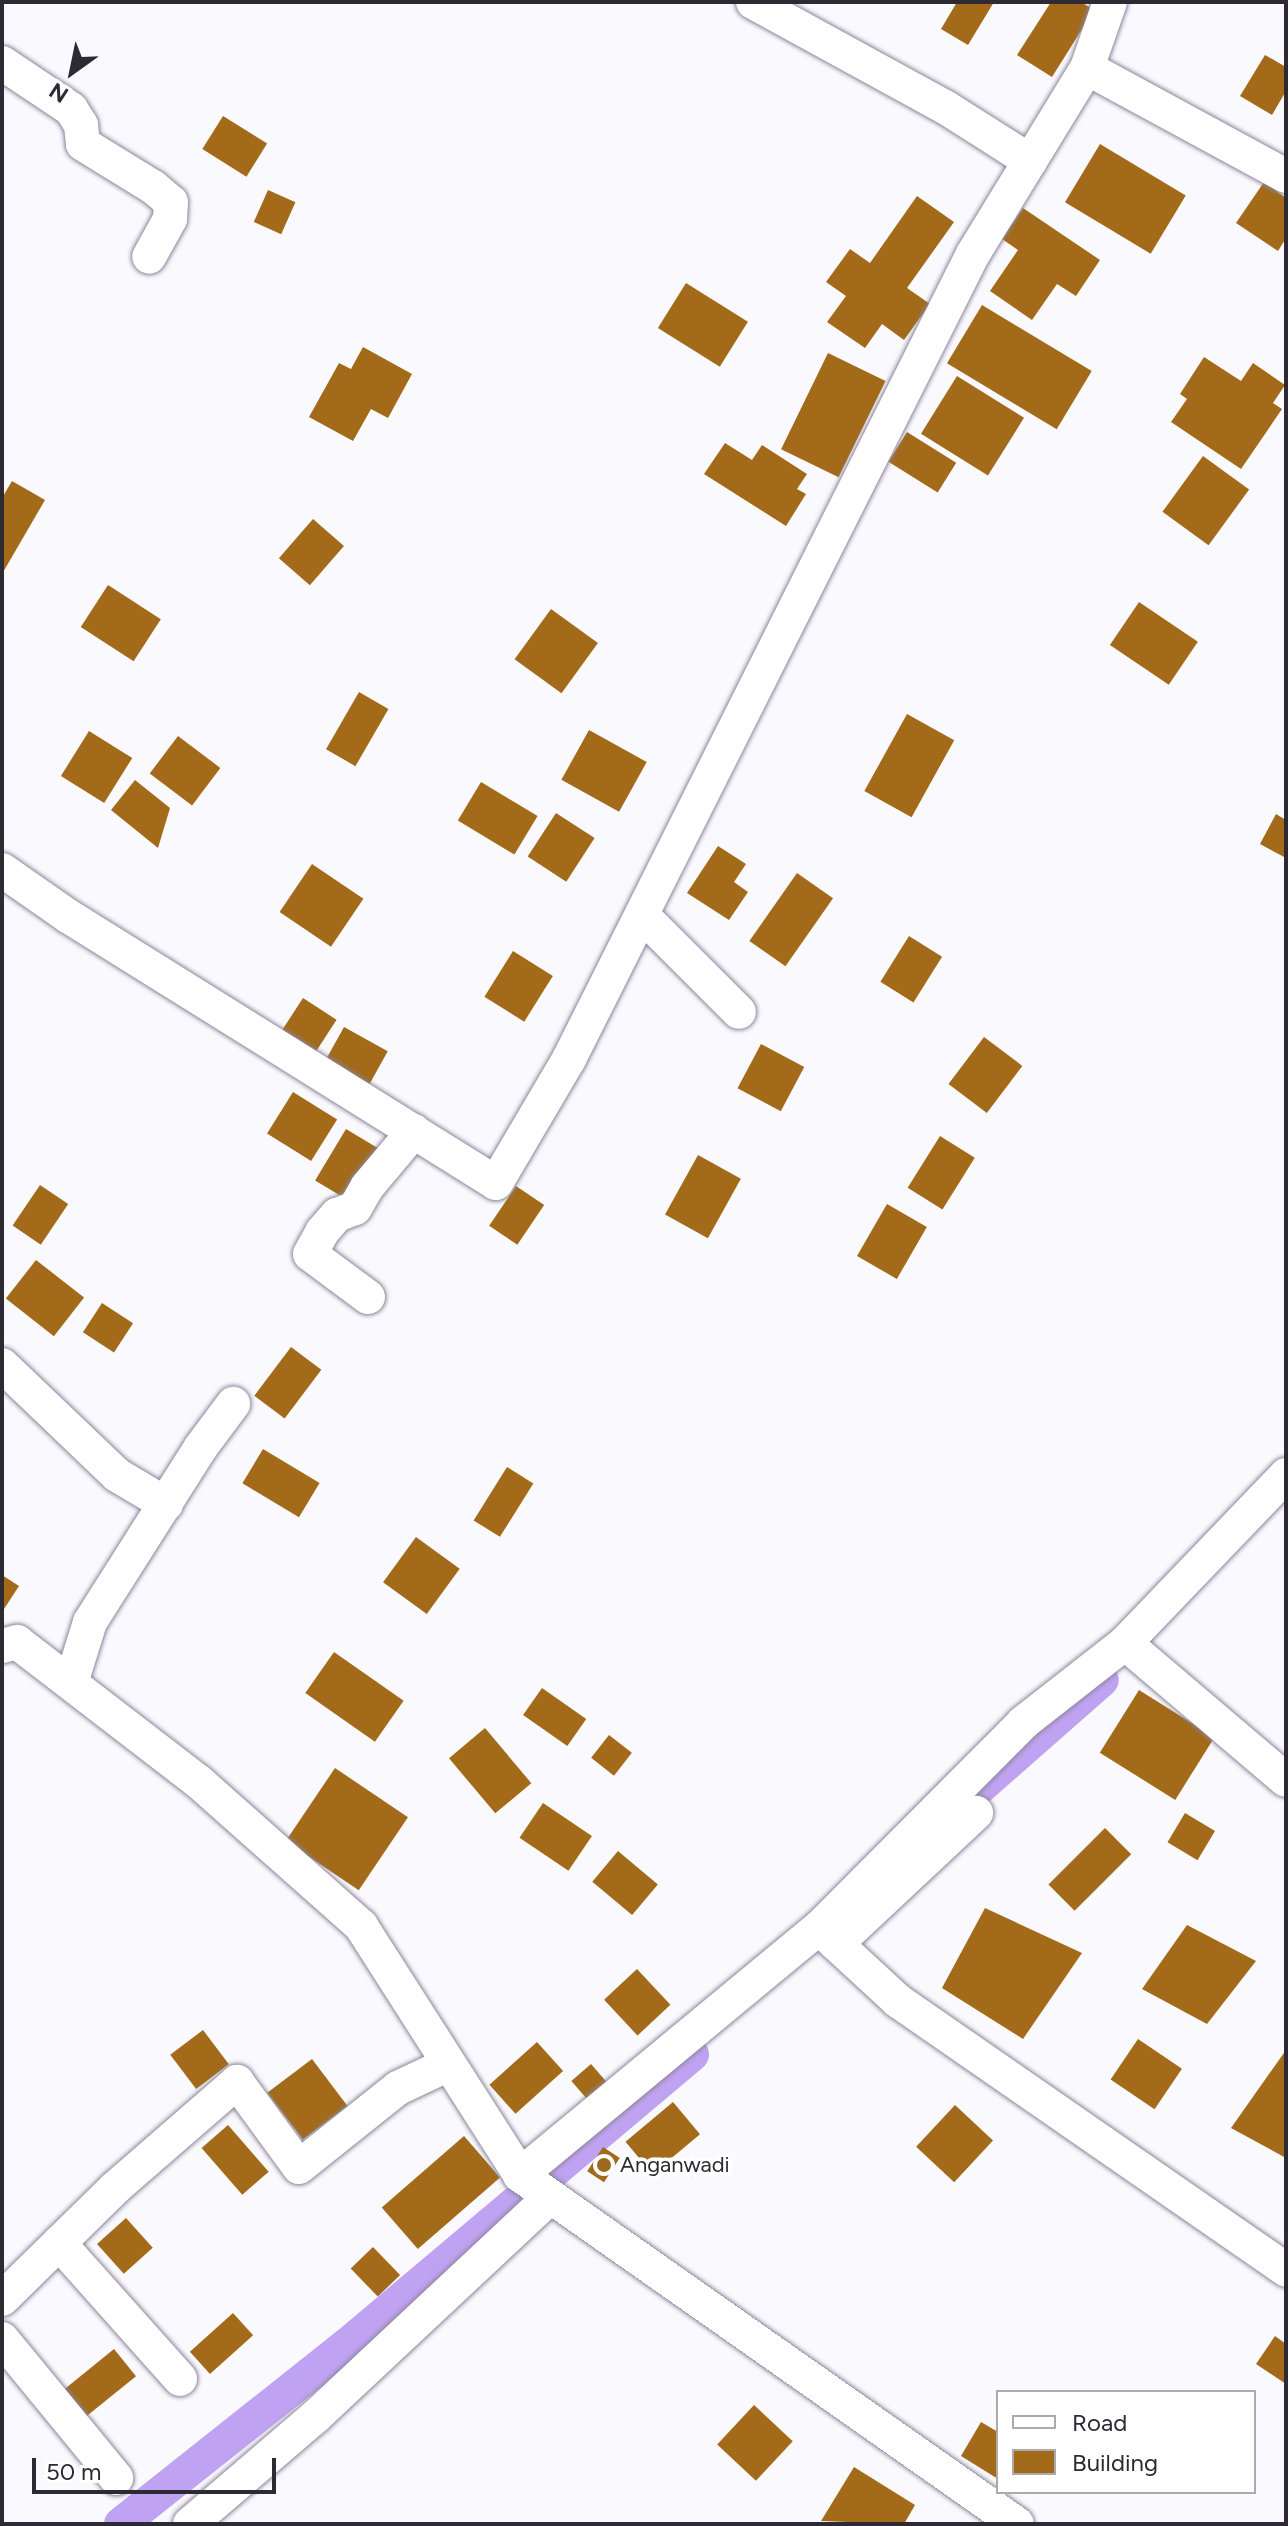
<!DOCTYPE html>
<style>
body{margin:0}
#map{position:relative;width:1288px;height:2526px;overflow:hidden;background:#faf9fe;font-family:Figtree,sans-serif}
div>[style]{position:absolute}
.canal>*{height:34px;margin:-17px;padding:0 17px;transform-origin:17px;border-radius:17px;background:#bfa2f1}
.building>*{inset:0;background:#a26a19;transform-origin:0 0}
.roads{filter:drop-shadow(0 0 2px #8c859b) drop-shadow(0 0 2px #8c859b)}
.minor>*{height:34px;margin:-17px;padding:0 17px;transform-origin:17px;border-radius:17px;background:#fff}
.dots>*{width:22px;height:22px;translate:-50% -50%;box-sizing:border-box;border:4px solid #fff;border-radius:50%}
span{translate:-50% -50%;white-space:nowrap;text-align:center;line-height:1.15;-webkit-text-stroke:7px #fff;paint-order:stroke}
.poi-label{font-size:22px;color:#2d2a33}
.left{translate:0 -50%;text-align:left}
.frame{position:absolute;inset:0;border:4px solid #2d2a33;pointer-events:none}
.legend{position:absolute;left:996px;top:2390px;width:260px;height:104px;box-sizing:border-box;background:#fff;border:2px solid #abaaad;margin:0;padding:10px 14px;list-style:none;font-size:24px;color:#2d2a33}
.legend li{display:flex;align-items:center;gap:16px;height:40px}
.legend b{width:40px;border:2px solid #abaaad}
.north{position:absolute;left:32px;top:32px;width:80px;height:80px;-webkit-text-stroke:6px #fff;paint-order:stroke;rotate:213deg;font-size:22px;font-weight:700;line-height:32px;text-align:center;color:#2d2a33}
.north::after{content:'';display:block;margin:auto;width:28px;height:36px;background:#2d2a33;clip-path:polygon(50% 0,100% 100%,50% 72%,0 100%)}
.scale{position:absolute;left:32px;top:2458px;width:244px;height:36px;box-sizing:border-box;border:4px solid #2d2a33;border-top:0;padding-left:10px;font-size:24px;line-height:28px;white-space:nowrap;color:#2d2a33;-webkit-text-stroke:6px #fff;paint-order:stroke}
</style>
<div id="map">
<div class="canal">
<i style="left:980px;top:1787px;width:162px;rotate:-41.3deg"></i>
<i style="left:121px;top:2524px;width:288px;rotate:-38.4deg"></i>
<i style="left:347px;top:2345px;width:451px;rotate:-40.1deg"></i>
</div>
<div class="building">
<i style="clip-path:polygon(957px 2px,994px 2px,968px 45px,941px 29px)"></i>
<i style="clip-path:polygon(1051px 2px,1081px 2px,1094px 10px,1052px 77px,1017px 55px)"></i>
<i style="clip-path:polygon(1265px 55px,1286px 67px,1286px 91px,1272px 115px,1240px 96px)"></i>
<i style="left:223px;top:116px;width:52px;height:39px;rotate:32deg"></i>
<i style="left:1100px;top:144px;width:100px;height:68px;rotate:31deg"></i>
<i style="clip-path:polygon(1264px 182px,1286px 198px,1286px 238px,1278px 251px,1236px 223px)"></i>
<i style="left:268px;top:190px;width:30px;height:35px;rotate:24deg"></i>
<i style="clip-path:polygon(917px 196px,954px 222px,907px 288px,930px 304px,904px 340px,882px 324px,865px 348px,827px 322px,846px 296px,826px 282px,850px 249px,870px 263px)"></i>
<i style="clip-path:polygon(1023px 208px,1100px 260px,1076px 296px,1057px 284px,1032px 320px,990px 291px,1018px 250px,1002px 239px)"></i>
<i style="left:686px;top:283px;width:73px;height:53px;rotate:32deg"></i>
<i style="left:982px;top:305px;width:128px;height:68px;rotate:31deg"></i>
<i style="clip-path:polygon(363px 347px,412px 374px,388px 418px,371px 409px,353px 441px,309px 417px,339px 363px,351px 369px)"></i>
<i style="left:828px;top:353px;width:64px;height:107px;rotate:26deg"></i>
<i style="clip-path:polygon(1204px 357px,1241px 381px,1253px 363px,1285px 385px,1273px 403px,1282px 409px,1241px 469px,1171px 422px,1187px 399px,1180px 394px)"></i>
<i style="left:957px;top:376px;width:79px;height:68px;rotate:32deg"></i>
<i style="left:907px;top:432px;width:58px;height:35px;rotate:32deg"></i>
<i style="clip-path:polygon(725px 443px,752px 460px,762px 445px,807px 474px,797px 489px,806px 494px,786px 526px,704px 474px)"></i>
<i style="left:1203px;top:456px;width:57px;height:69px;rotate:36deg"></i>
<i style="clip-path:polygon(12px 481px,45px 500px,2px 574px,2px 498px)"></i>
<i style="left:313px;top:519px;width:41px;height:52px;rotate:41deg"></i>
<i style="left:108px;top:585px;width:63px;height:50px;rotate:33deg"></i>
<i style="left:1139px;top:602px;width:71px;height:52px;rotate:34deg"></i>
<i style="left:551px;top:609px;width:58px;height:62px;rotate:36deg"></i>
<i style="left:359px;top:692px;width:34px;height:66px;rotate:30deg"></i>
<i style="left:907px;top:714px;width:54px;height:88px;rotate:29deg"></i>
<i style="left:589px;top:730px;width:66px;height:57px;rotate:29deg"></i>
<i style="left:89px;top:731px;width:51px;height:53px;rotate:32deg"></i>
<i style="left:178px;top:736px;width:53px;height:47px;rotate:37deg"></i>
<i style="clip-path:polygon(135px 780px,170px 808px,158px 848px,111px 810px)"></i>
<i style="left:481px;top:782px;width:66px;height:45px;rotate:31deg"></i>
<i style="left:556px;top:813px;width:46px;height:52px;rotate:33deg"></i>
<i style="clip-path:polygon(1276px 814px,1286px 820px,1286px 858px,1260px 844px)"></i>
<i style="clip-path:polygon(718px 846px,746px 864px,734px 882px,748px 892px,729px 920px,687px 893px)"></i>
<i style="left:312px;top:864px;width:62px;height:58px;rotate:34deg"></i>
<i style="left:797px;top:873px;width:44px;height:83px;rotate:35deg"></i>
<i style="left:909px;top:936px;width:39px;height:54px;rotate:32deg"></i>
<i style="left:513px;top:951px;width:47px;height:54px;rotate:32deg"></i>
<i style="left:303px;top:998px;width:40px;height:49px;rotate:33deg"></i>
<i style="left:344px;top:1027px;width:50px;height:40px;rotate:29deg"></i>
<i style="left:984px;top:1037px;width:48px;height:59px;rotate:37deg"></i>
<i style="left:761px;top:1044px;width:49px;height:50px;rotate:28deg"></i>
<i style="left:293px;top:1092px;width:52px;height:49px;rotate:32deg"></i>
<i style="left:346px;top:1129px;width:37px;height:60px;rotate:31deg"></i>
<i style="left:940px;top:1136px;width:41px;height:61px;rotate:32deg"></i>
<i style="left:698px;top:1155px;width:49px;height:68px;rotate:29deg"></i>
<i style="left:40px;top:1185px;width:34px;height:49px;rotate:34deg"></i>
<i style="left:516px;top:1186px;width:34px;height:48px;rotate:34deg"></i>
<i style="left:887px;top:1204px;width:46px;height:60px;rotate:30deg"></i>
<i style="left:36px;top:1260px;width:61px;height:49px;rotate:38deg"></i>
<i style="left:102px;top:1303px;width:37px;height:35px;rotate:33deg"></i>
<i style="left:291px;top:1347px;width:38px;height:61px;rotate:37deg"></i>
<i style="left:263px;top:1449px;width:66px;height:40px;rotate:31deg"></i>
<i style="left:507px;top:1467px;width:31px;height:63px;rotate:32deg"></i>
<i style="left:416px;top:1537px;width:54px;height:56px;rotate:36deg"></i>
<i style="clip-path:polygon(2px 1575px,19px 1586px,2px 1612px)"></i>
<i style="left:334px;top:1652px;width:85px;height:50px;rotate:35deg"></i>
<i style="left:542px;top:1688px;width:54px;height:33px;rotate:35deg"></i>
<i style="left:1139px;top:1690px;width:89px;height:74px;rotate:32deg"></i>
<i style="left:485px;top:1728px;width:72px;height:47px;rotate:50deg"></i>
<i style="left:609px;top:1735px;width:29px;height:29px;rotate:38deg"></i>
<i style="left:335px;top:1768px;width:88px;height:88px;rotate:34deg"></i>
<i style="left:543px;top:1803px;width:59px;height:42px;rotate:34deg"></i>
<i style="left:1185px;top:1813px;width:35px;height:34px;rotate:31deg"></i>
<i style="left:1105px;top:1828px;width:37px;height:80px;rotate:45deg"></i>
<i style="left:618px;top:1851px;width:52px;height:40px;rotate:40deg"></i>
<i style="clip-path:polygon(985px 1908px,1082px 1953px,1023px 2039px,942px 1988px)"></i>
<i style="clip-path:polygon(1187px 1925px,1256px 1961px,1207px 2024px,1142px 1989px)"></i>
<i style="left:637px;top:1969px;width:49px;height:45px;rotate:47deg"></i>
<i style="left:203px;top:2030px;width:43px;height:41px;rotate:53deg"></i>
<i style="left:1138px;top:2039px;width:53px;height:49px;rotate:34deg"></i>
<i style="left:537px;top:2042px;width:39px;height:64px;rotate:48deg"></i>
<i style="clip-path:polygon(1286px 2050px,1286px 2158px,1231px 2128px)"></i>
<i style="left:312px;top:2059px;width:59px;height:56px;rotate:53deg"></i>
<i style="left:591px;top:2064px;width:32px;height:26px;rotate:49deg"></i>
<i style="left:673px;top:2102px;width:42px;height:62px;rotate:50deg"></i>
<i style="left:955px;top:2105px;width:52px;height:57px;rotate:43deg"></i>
<i style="left:228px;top:2125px;width:62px;height:35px;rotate:49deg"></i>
<i style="left:464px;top:2136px;width:55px;height:109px;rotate:49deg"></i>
<i style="left:603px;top:2147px;width:20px;height:29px;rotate:33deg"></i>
<i style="left:126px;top:2218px;width:40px;height:39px;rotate:48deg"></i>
<i style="left:373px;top:2247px;width:39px;height:31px;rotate:46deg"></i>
<i style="left:233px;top:2313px;width:30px;height:58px;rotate:48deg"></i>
<i style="clip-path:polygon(1275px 2336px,1286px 2344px,1286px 2384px,1256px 2364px)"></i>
<i style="left:114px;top:2349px;width:35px;height:65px;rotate:51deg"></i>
<i style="left:754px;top:2405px;width:53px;height:54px;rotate:43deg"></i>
<i style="clip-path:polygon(981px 2422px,998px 2432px,998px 2479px,961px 2456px)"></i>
<i style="clip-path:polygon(854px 2467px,915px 2505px,904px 2524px,821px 2521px)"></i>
</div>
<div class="roads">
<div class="minor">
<i style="left:753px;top:2px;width:219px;rotate:28.7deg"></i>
<i style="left:945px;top:107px;width:101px;rotate:32.4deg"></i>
<i style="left:2px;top:63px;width:83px;rotate:33.7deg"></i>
<i style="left:71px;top:109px;width:19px;rotate:58deg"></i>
<i style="left:81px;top:125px;width:19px;rotate:84deg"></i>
<i style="left:83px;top:144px;width:82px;rotate:31.6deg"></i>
<i style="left:153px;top:187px;width:23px;rotate:40deg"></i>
<i style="left:171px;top:202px;width:17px;rotate:93deg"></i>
<i style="left:170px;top:219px;width:43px;rotate:118.9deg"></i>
<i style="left:1087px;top:68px;width:226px;rotate:28.5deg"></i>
<i style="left:2px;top:870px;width:80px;rotate:34.9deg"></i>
<i style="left:68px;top:916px;width:504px;rotate:31.96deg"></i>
<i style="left:496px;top:1183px;width:144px;rotate:-59.5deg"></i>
<i style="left:569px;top:1059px;width:901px;rotate:-63.35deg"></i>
<i style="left:973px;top:254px;width:218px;rotate:-58.5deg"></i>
<i style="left:1087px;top:68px;width:70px;rotate:-70.8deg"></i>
<i style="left:642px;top:915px;width:137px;rotate:45deg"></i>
<i style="left:368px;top:1297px;width:72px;rotate:-143.4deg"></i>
<i style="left:310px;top:1254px;width:25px;rotate:-61deg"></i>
<i style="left:322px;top:1232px;width:23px;rotate:-49deg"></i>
<i style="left:337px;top:1215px;width:19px;rotate:-21deg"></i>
<i style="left:355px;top:1208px;width:24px;rotate:-60deg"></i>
<i style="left:367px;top:1187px;width:73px;rotate:-50deg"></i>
<i style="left:2px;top:1365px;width:159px;rotate:43.7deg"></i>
<i style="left:117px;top:1475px;width:57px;rotate:30.6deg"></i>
<i style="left:1125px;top:1643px;width:211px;rotate:40.4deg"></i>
<i style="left:2px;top:1646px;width:16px;rotate:-15deg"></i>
<i style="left:17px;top:1642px;width:230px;rotate:37.6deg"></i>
<i style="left:199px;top:1782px;width:217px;rotate:41.6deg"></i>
<i style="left:361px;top:1926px;width:295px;rotate:57.4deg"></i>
<i style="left:520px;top:2175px;width:607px;rotate:35.08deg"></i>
<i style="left:71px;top:1683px;width:64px;rotate:-72.7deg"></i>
<i style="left:90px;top:1622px;width:207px;rotate:-57.6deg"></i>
<i style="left:201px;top:1447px;width:54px;rotate:-53.3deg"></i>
<i style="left:819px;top:1928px;width:108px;rotate:42.7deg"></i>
<i style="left:898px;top:2001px;width:472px;rotate:34.7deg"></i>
<i style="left:836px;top:1944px;width:192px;rotate:-43.1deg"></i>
<i style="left:520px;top:2175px;width:388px;rotate:-39.6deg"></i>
<i style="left:819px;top:1928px;width:289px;rotate:-45.1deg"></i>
<i style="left:1023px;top:1723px;width:130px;rotate:-38.1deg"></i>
<i style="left:1125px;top:1643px;width:233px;rotate:-46.2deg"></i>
<i style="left:59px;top:2243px;width:182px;rotate:48.3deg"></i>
<i style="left:2px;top:2299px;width:158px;rotate:-44.5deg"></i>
<i style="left:115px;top:2188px;width:162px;rotate:-41deg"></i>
<i style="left:237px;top:2082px;width:105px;rotate:53.9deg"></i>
<i style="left:299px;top:2167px;width:127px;rotate:-38.6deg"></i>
<i style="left:398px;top:2088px;width:56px;rotate:-25.2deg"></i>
<i style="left:2px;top:2339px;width:180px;rotate:50.6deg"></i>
<i style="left:190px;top:2524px;width:165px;rotate:-40.6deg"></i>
<i style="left:315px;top:2417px;width:322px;rotate:-43.1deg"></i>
</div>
</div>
<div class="dots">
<i style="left:604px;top:2165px;background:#9d6820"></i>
</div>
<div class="poi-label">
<span class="left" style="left:620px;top:2165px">Anganwadi</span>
</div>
<div class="frame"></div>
<ul class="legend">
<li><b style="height:10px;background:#fff"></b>Road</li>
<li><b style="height:22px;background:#a26a19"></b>Building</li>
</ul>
<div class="north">N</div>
<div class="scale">50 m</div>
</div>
